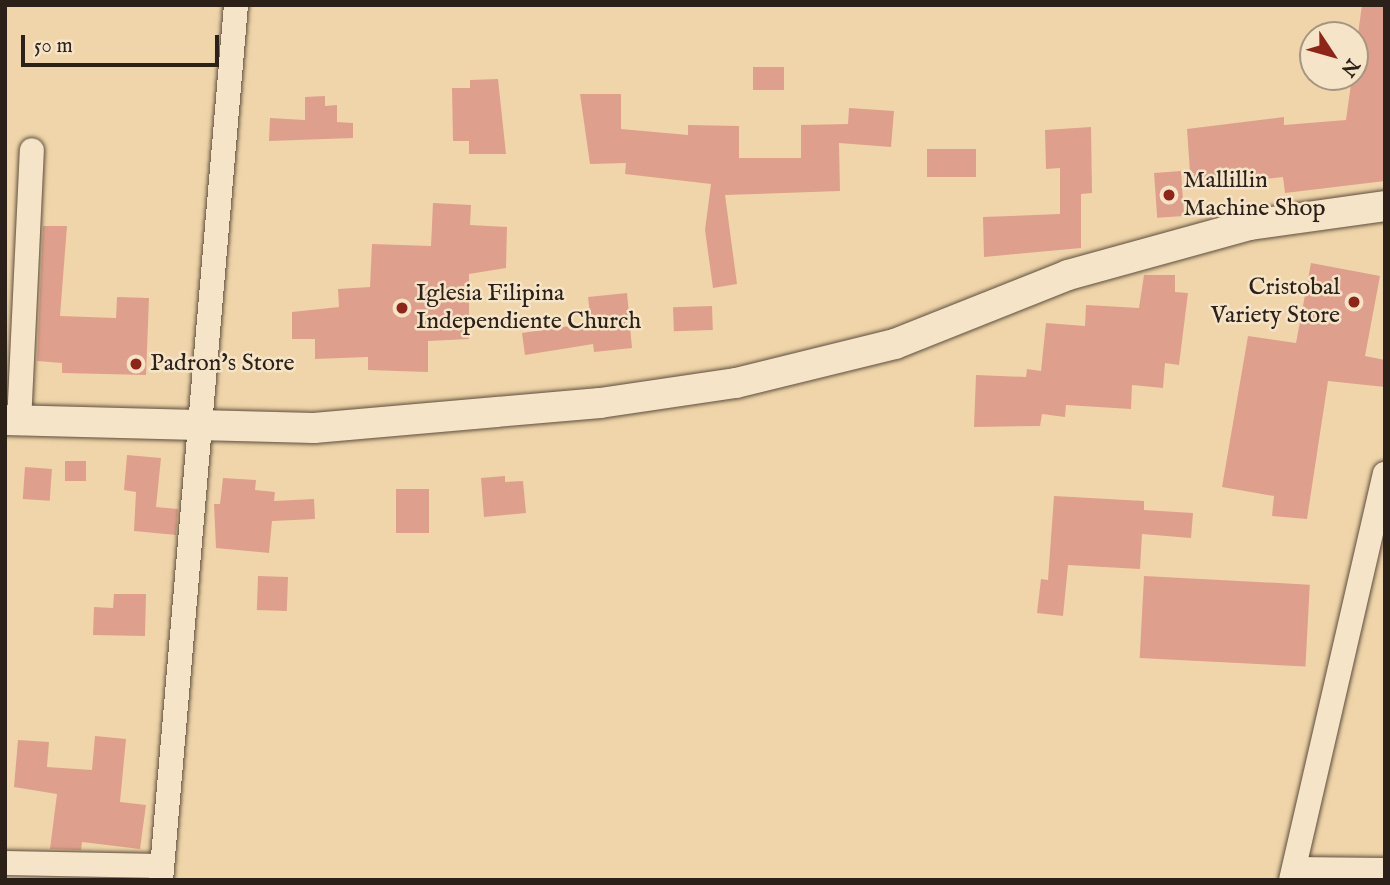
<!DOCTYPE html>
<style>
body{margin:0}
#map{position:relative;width:1390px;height:885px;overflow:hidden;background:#f0d5aa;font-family:"IM FELL English",serif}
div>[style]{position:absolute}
.building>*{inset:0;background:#dea08c;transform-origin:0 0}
.roads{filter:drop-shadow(0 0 2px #5d4e3d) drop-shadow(0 0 2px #5d4e3d)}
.minor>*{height:24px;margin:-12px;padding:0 12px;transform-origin:12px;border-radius:12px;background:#f5e4c8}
.tertiary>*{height:30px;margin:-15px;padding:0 15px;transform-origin:15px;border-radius:15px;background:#f5e4c8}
.dots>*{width:19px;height:19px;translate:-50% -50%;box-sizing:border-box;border:4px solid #f5e4c8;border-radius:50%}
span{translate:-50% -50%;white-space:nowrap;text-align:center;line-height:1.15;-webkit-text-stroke:5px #f5e4c8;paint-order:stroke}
.poi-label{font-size:24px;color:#2c2119}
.left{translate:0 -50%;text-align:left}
.right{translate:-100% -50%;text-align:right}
.frame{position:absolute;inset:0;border:7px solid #2c2119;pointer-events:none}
.north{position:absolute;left:1299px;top:21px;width:70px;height:70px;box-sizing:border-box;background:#f5e4c8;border:2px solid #a59682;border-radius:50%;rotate:126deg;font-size:19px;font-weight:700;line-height:28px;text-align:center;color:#2c2119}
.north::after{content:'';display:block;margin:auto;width:24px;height:32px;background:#8f2418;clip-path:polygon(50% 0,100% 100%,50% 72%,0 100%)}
.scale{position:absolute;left:21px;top:35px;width:198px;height:32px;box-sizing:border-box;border:4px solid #2c2119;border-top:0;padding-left:9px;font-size:21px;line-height:24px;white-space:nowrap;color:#2c2119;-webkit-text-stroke:5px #f5e4c8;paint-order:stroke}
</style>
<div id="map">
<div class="building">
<i style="clip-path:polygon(1362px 5px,1385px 5px,1385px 181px,1285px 193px,1283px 177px,1191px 187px,1187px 129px,1284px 117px,1284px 125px,1346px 120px)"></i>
<i style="left:753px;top:67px;width:31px;height:23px"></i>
<i style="clip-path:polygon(498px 79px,506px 154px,469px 154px,469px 141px,453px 141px,452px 88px,470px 88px,470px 80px)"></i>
<i style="clip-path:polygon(580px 94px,621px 94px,621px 129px,688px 135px,688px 125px,739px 126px,739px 158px,801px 158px,801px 125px,848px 124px,849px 108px,894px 111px,891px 147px,839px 143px,840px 191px,725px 195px,737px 284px,713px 288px,705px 230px,711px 184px,625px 174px,626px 163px,590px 164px)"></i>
<i style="clip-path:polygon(325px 96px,325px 106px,337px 105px,337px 122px,353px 123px,353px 138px,269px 141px,270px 118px,305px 120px,305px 97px)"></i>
<i style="clip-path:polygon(1091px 127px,1092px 193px,1081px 194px,1081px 248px,984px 257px,983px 217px,1060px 214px,1060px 168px,1046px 169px,1045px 130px)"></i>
<i style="left:976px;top:149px;width:28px;height:49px;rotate:90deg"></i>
<i style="left:1181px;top:171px;width:45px;height:27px;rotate:86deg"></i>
<i style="clip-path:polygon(433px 203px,471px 205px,470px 225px,507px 227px,506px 268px,469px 274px,469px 339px,428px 341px,428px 372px,368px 370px,368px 357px,315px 359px,315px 339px,292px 339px,292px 312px,339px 307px,338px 289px,370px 287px,372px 244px,431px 246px)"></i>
<i style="clip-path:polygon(43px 226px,67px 226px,60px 316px,116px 318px,117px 297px,149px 298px,146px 375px,62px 373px,62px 363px,37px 361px)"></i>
<i style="clip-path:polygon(1311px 263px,1380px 276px,1365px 356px,1385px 360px,1385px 387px,1328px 381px,1307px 519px,1272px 516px,1274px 496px,1222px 487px,1248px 336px,1296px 343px)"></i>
<i style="clip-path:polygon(1144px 275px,1175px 275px,1175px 292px,1188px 293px,1179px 365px,1165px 363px,1163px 388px,1132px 385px,1131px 409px,1066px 405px,1065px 417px,1042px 414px,1040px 426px,974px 427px,976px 375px,1026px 377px,1027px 369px,1041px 371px,1046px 323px,1085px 326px,1086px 305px,1139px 308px)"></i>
<i style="clip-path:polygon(627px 293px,632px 348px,594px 352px,593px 344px,525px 355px,522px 333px,591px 323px,588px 297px)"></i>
<i style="left:712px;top:306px;width:24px;height:39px;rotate:88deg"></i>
<i style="clip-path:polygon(127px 455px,161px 458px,156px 507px,178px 509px,176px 535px,134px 531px,136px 492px,124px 490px)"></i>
<i style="left:65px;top:461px;width:21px;height:20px"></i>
<i style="left:25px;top:467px;width:27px;height:32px;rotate:4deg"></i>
<i style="clip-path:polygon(505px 476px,505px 482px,523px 481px,526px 513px,484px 517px,481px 478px)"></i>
<i style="clip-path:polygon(223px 478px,256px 480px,255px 490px,275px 492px,274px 501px,314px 499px,315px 519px,272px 521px,269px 553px,216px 548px,214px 504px,220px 504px)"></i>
<i style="left:396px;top:489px;width:33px;height:44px"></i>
<i style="clip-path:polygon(1054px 496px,1144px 501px,1144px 510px,1193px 513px,1191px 538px,1142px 534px,1140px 569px,1068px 565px,1063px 616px,1037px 613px,1041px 579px,1048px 580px)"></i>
<i style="left:258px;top:576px;width:30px;height:34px;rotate:2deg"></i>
<i style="left:1144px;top:576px;width:166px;height:82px;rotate:3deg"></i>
<i style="clip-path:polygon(114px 594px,146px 594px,145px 636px,93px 635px,94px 607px,113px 608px)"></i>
<i style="clip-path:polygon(95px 736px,126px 739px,120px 802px,146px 805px,140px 849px,82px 842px,81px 850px,50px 849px,57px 794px,14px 787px,18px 740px,49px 742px,47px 767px,92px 770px)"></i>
</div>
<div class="roads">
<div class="minor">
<i style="left:19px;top:423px;width:273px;rotate:-87.3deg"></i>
<i style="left:5px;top:863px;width:157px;rotate:1.1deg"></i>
<i style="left:1294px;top:869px;width:91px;rotate:0.6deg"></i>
<i style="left:161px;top:880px;width:878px;rotate:-85.1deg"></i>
<i style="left:1291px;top:880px;width:417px;rotate:-77deg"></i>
</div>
<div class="tertiary">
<i style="left:5px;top:420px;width:309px;rotate:1.5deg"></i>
<i style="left:314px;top:428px;width:287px;rotate:-5deg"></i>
<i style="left:600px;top:403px;width:137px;rotate:-8.4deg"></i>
<i style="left:736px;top:383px;width:164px;rotate:-13.8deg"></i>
<i style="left:895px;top:344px;width:186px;rotate:-21.7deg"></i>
<i style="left:1068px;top:275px;width:189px;rotate:-15.4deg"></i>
<i style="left:1250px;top:225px;width:136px;rotate:-8deg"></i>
</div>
</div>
<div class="dots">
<i style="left:1169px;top:195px;background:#8f2418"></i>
<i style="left:1354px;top:302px;background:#8f2418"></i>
<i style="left:402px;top:308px;background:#8f2418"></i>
<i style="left:136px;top:364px;background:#8f2418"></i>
</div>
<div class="poi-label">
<span class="left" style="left:1183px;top:195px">Mallillin<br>Machine Shop</span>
<span class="right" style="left:1340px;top:302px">Cristobal<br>Variety Store</span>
<span class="left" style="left:416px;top:308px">Iglesia Filipina<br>Independiente Church</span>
<span class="left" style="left:150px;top:364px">Padron's Store</span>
</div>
<div class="frame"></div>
<div class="north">N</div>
<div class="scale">50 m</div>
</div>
